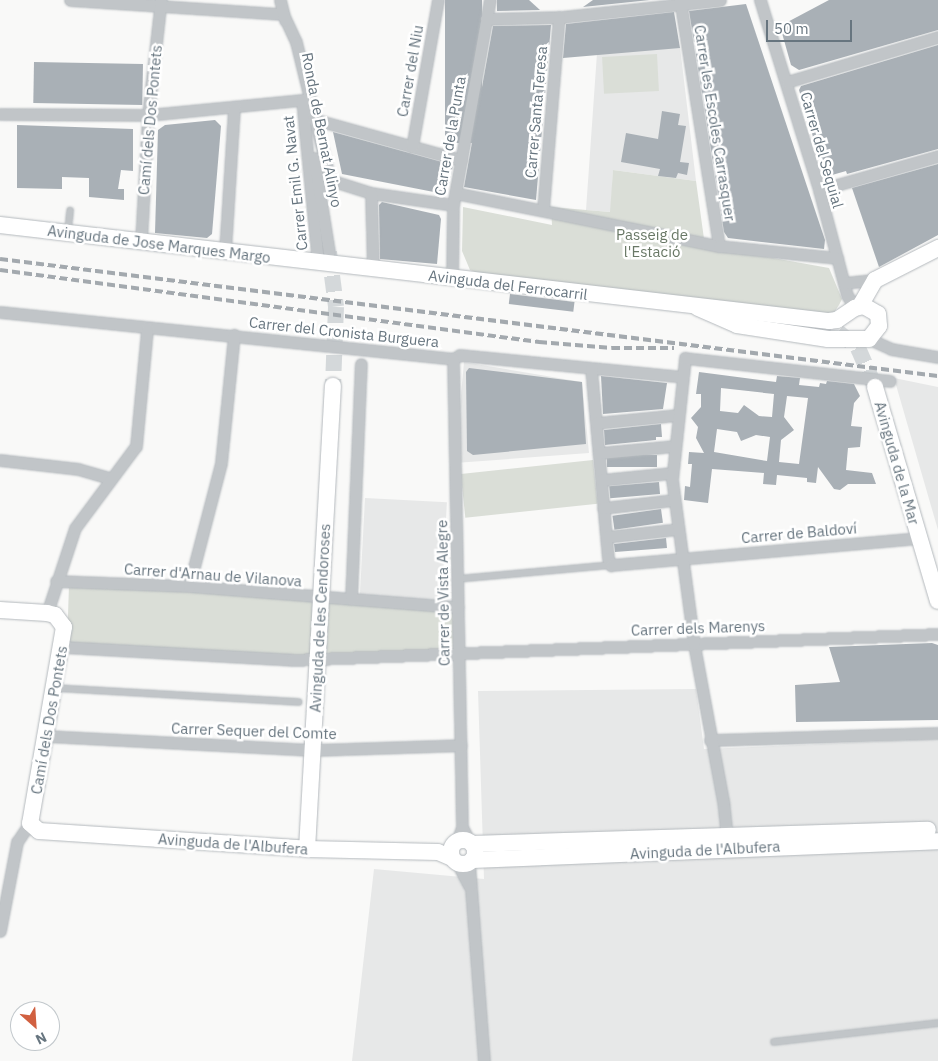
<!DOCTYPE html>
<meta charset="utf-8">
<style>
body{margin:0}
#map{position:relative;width:938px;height:1061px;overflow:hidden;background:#f9f9f8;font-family:"IBM Plex Sans",sans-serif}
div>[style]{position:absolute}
.built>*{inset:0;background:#e7e8e8;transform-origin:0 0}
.green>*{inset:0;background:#daded7;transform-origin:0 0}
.building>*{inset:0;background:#a9b0b6;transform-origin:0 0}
.secondary-tunnel>*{height:16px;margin-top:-8px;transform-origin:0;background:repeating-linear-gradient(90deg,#d4d8da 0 16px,transparent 0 24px)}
.roads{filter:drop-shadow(0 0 1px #b4b9bd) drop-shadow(0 0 1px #b4b9bd)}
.lane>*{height:5.5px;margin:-2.75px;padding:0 2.75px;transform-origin:2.75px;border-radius:2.75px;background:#c1c5c8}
.street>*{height:11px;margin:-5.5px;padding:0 5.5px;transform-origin:5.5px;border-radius:5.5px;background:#c1c5c8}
.secondary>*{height:16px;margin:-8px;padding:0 8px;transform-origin:8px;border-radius:8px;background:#fff}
.secondary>.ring{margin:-8px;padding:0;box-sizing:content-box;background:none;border:16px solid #fff;border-radius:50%}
.rail>*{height:4px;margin-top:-2px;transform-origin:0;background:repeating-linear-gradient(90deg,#a3a9ae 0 8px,transparent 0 12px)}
span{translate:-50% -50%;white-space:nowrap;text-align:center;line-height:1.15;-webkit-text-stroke:5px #fff;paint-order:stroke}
.street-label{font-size:15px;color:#67757f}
.park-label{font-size:15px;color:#697866}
.north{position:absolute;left:10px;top:1001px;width:50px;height:50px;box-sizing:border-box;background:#fff;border:1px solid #c2c8cc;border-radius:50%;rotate:154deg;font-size:14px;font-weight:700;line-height:20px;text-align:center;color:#67757f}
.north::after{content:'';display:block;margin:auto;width:18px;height:22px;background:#d16040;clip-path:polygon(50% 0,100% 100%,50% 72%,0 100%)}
.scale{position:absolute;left:766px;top:20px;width:86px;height:22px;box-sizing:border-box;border:2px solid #67757f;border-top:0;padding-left:6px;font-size:15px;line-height:18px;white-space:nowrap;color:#67757f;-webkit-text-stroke:4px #fff;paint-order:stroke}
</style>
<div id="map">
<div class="built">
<i style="clip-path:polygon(680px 47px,696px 181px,613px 170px,611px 212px,586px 210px,597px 53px)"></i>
<i style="clip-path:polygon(464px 362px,582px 382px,589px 453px,455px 463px)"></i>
<i style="clip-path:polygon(894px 378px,938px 387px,938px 530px)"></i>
<i style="left:365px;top:498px;width:82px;height:99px;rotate:3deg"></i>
<i style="clip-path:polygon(696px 689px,704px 749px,938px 739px,938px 1061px,352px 1061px,374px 869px,484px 879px,478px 691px)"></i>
</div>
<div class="green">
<i style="left:657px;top:54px;width:37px;height:55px;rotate:87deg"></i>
<i style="clip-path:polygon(613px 170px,696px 181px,705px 246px,829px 268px,842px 299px,839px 305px,833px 314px,483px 275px,470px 270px,462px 251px,463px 207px,552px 225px,551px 207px,610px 212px)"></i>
<i style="left:593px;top:460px;width:44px;height:133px;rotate:84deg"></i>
<i style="clip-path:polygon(69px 585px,318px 599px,315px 654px,292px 658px,67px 645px)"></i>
<i style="clip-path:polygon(324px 600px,455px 610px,456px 649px,322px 654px)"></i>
</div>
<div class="building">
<i style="left:445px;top:0;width:37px;height:143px"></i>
<i style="clip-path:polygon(497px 0,529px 0,540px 10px,497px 11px)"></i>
<i style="clip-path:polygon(593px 0,650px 0,583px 7px)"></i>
<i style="clip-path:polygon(829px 0,938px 0,938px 30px,799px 70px,791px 65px,780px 26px)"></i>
<i style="clip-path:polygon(746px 4px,825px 240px,824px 249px,728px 238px,724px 232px,689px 11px)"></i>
<i style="clip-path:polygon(674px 12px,680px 48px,563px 58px,566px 24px)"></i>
<i style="clip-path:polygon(551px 25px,536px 200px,464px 187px,493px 26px)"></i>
<i style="clip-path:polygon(938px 45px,938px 149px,847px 174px,846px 171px,825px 177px,799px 90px,801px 86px)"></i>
<i style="left:34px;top:62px;width:109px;height:41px;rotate:1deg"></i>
<i style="clip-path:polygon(662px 111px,680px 114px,678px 125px,686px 126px,680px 162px,689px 163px,687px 175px,678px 173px,676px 178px,658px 176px,660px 169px,621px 162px,626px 133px,658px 139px)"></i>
<i style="clip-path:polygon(215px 120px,221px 126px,212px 234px,207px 238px,155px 233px,158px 130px,165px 125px)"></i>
<i style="clip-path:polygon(17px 125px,133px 129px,133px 171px,121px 170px,118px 189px,124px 189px,124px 200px,89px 197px,89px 178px,62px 177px,62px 189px,17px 188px)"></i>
<i style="clip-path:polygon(333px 132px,453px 165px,449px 186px,446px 186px,444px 194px,342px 174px)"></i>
<i style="clip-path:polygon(938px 164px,938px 235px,879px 267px,852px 188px)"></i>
<i style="clip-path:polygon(382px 202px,439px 215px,441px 219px,437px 264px,380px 259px,379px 205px)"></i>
<i style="left:510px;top:294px;width:65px;height:10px;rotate:7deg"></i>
<i style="clip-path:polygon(469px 368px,582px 382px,586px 444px,473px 455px,467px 451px,466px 372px)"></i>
<i style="clip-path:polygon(evenodd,699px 372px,776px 382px,777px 376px,800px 378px,799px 385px,819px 387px,820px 383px,826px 384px,827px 381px,854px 384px,860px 396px,854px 403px,851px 426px,862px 427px,860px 447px,848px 448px,846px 470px,872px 473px,876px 484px,848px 484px,840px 490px,834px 489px,818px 467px,816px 483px,807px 482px,807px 478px,777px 475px,776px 485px,763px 484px,764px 473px,712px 469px,708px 503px,684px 500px,685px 486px,690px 487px,692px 464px,688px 464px,689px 452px,704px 453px,696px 438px,698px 427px,691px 418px,701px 407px,701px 394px,696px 394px,699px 372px,721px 388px,774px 394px,772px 417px,759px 416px,744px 405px,738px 413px,720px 411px,721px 388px,699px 372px,787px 396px,808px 398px,799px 464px,779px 462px,781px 440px,794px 430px,784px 417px,787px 396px,699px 372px,717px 429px,737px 432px,741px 441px,756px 435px,770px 437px,767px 461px,714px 452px,717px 429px)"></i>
<i style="clip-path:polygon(601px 376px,667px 383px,663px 409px,603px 414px)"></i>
<i style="clip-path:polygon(661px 424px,662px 437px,656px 437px,656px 440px,605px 445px,604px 430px)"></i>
<i style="left:657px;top:455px;width:12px;height:50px;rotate:90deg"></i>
<i style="left:659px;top:482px;width:12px;height:50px;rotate:85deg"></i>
<i style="left:661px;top:509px;width:14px;height:49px;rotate:82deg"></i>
<i style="clip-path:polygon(666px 538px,667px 548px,615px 552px,614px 544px)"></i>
<i style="clip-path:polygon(932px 643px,938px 645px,938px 720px,796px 722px,795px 685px,840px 682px,829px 647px)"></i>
</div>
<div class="secondary-tunnel">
<i style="left:329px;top:252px;width:55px;rotate:82.7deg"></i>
<i style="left:336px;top:307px;width:79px;rotate:92.2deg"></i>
<i style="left:815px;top:329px;width:23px;rotate:7deg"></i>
<i style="left:838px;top:332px;width:26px;rotate:39deg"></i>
<i style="left:858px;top:348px;width:43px;rotate:66.4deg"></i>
</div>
<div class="roads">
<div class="lane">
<i style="left:68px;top:231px;width:20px;rotate:-84deg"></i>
<i style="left:457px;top:579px;width:155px;rotate:-5.2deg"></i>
<i style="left:55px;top:688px;width:244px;rotate:3.3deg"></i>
<i style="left:774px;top:1042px;width:165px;rotate:-6.6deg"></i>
</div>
<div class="street">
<i style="left:70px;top:0;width:213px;rotate:3.8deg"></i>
<i style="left:283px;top:14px;width:31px;rotate:65deg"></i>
<i style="left:296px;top:42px;width:142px;rotate:76.2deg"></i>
<i style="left:330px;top:180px;width:43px;rotate:17.6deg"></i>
<i style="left:371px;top:193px;width:83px;rotate:8.3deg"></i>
<i style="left:280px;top:0;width:21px;rotate:76deg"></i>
<i style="left:760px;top:0;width:199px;rotate:72.7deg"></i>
<i style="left:819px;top:190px;width:109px;rotate:75.1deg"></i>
<i style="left:847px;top:295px;width:15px;rotate:58deg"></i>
<i style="left:681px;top:6px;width:243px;rotate:81deg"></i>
<i style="left:486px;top:19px;width:76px;rotate:-1.5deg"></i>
<i style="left:562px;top:17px;width:159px;rotate:-6.1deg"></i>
<i style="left:787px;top:82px;width:158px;rotate:-16.6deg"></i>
<i style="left:0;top:114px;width:148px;rotate:0.4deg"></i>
<i style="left:148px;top:115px;width:155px;rotate:-5.6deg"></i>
<i style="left:302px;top:100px;width:164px;rotate:84.4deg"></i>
<i style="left:313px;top:119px;width:154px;rotate:15.5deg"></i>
<i style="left:412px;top:147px;width:149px;rotate:-80deg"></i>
<i style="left:314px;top:158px;width:95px;rotate:80.9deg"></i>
<i style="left:819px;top:190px;width:124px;rotate:-15.9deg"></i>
<i style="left:371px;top:193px;width:75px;rotate:88.5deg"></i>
<i style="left:455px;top:193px;width:269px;rotate:11.4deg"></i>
<i style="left:719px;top:246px;width:119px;rotate:5.8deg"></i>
<i style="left:543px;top:210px;width:194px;rotate:-85.3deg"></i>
<i style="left:141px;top:241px;width:126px;rotate:-86.8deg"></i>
<i style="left:148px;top:115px;width:116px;rotate:-83.6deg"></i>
<i style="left:225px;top:251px;width:144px;rotate:-86.4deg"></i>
<i style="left:452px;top:278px;width:73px;rotate:-89.2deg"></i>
<i style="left:453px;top:205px;width:208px;rotate:-79.8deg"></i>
<i style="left:844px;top:283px;width:31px;rotate:-6deg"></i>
<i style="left:0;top:312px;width:455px;rotate:5.9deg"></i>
<i style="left:453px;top:359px;width:8px;rotate:-30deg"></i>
<i style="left:460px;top:355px;width:224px;rotate:5.6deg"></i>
<i style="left:869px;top:339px;width:24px;rotate:24deg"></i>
<i style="left:891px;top:349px;width:48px;rotate:9.7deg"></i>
<i style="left:453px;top:359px;width:468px;rotate:88.9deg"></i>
<i style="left:462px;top:827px;width:17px;rotate:62deg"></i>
<i style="left:591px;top:368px;width:191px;rotate:84.9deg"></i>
<i style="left:608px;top:558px;width:8px;rotate:67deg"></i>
<i style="left:611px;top:565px;width:310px;rotate:-5deg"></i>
<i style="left:596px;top:423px;width:82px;rotate:-5.6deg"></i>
<i style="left:599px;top:453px;width:76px;rotate:-5.3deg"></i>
<i style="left:0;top:460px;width:79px;rotate:6.6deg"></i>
<i style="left:78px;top:469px;width:33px;rotate:16deg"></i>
<i style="left:601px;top:480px;width:71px;rotate:-5.6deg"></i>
<i style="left:603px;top:508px;width:71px;rotate:-6.4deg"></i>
<i style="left:606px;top:537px;width:72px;rotate:-6.3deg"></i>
<i style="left:56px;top:581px;width:133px;rotate:2.2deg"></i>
<i style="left:189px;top:586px;width:270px;rotate:4.5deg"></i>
<i style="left:189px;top:586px;width:127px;rotate:-75.4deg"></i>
<i style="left:221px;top:463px;width:129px;rotate:-84.2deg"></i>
<i style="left:351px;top:599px;width:235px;rotate:-87.6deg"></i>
<i style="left:47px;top:613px;width:89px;rotate:-71.8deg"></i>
<i style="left:75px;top:528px;width:102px;rotate:-53.4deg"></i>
<i style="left:136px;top:446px;width:118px;rotate:-84.6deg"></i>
<i style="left:63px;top:647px;width:229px;rotate:3.2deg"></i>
<i style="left:292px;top:660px;width:647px;rotate:-2.3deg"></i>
<i style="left:46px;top:736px;width:267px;rotate:3deg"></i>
<i style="left:313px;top:750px;width:148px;rotate:-1.9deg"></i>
<i style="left:710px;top:740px;width:228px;rotate:-1.8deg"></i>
<i style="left:457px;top:841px;width:15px;rotate:-70deg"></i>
<i style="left:724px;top:842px;width:14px;rotate:-82deg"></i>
<i style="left:726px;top:828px;width:27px;rotate:-96deg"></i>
<i style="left:723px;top:801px;width:160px;rotate:-100.5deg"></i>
<i style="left:694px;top:644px;width:165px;rotate:-97.6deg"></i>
<i style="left:672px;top:480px;width:123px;rotate:-83.9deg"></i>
<i style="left:685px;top:358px;width:206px;rotate:6.4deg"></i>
<i style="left:469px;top:862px;width:200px;rotate:85.7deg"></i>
<i style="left:457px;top:863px;width:26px;rotate:62deg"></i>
<i style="left:0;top:931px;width:91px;rotate:-79.2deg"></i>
<i style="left:17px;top:842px;width:23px;rotate:-56deg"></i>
</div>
<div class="secondary">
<i style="left:0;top:225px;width:835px;rotate:6.61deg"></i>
<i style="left:829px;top:321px;width:8px;rotate:-7deg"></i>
<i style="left:837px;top:320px;width:22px;rotate:-34deg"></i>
<i style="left:855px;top:308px;width:9px;rotate:-13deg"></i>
<i style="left:864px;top:306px;width:16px;rotate:30deg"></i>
<i style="left:878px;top:314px;width:12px;rotate:85deg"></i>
<i style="left:879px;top:326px;width:16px;rotate:128deg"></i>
<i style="left:869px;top:339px;width:41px;rotate:180deg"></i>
<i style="left:828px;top:339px;width:92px;rotate:-171.3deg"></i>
<i style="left:737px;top:325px;width:43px;rotate:-156.4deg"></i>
<i style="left:860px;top:306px;width:30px;rotate:-60deg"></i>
<i style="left:875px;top:280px;width:71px;rotate:-26.9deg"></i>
<i style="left:875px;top:387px;width:223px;rotate:73.6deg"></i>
<i style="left:0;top:610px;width:47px;rotate:3.7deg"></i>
<i style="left:47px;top:613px;width:8px;rotate:14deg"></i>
<i style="left:55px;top:615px;width:15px;rotate:53deg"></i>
<i style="left:64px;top:627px;width:199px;rotate:99.8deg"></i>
<i style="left:30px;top:823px;width:12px;rotate:42deg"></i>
<i style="left:39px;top:831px;width:269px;rotate:3.8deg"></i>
<i style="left:307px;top:849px;width:131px;rotate:1.3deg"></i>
<i style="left:438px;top:852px;width:15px;rotate:23deg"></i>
<i class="ring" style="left:451px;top:840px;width:8px;height:8px"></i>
<i style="left:472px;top:844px;width:456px;rotate:-1.8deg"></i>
<i style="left:307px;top:849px;width:464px;rotate:-86.8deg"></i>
<i style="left:472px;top:860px;width:466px;rotate:-2.3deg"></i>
</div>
</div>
<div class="rail">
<i style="left:0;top:259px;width:945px;rotate:7.11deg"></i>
<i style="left:0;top:270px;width:544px;rotate:7.61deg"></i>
<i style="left:539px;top:342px;width:73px;rotate:4.7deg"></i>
<i style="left:612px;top:348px;width:62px"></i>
</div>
<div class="street-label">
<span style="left:410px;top:71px;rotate:-80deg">Carrer del Niu</span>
<span style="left:536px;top:112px;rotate:-85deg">Carrer Santa Teresa</span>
<span style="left:150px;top:120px;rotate:-85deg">Camí dels Dos Pontets</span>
<span style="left:715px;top:123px;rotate:81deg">Carrer les Escoles Carrasquer</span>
<span style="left:322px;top:130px;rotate:79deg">Ronda de Bernat Alinyo</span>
<span style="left:450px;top:136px;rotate:-80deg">Carrer de la Punta</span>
<span style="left:822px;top:150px;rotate:74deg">Carrer del Sequial</span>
<span style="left:295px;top:183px;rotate:-96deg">Carrer Emil G. Navat</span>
<span style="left:159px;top:244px;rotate:7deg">Avinguda de Jose Marques Margo</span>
<span style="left:508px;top:285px;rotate:7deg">Avinguda del Ferrocarril</span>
<span style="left:344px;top:332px;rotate:6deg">Carrer del Cronista Burguera</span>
<span style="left:897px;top:463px;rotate:74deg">Avinguda de la Mar</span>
<span style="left:799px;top:533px;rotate:-5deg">Carrer de Baldoví</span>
<span style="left:213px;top:575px;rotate:4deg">Carrer d'Arnau de Vilanova</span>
<span style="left:443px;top:593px;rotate:-91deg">Carrer de Vista Alegre</span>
<span style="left:320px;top:618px;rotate:-87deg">Avinguda de les Cendoroses</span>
<span style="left:698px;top:628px;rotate:-2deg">Carrer dels Marenys</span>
<span style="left:49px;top:720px;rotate:-80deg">Camí dels Dos Pontets</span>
<span style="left:254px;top:731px;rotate:2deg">Carrer Sequer del Comte</span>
<span style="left:233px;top:844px;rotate:4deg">Avinguda de l'Albufera</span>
<span style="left:705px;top:850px;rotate:-3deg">Avinguda de l'Albufera</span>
</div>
<div class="park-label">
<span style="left:652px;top:243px">Passeig de<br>l'Estació</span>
</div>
<div class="north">N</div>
<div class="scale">50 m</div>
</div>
